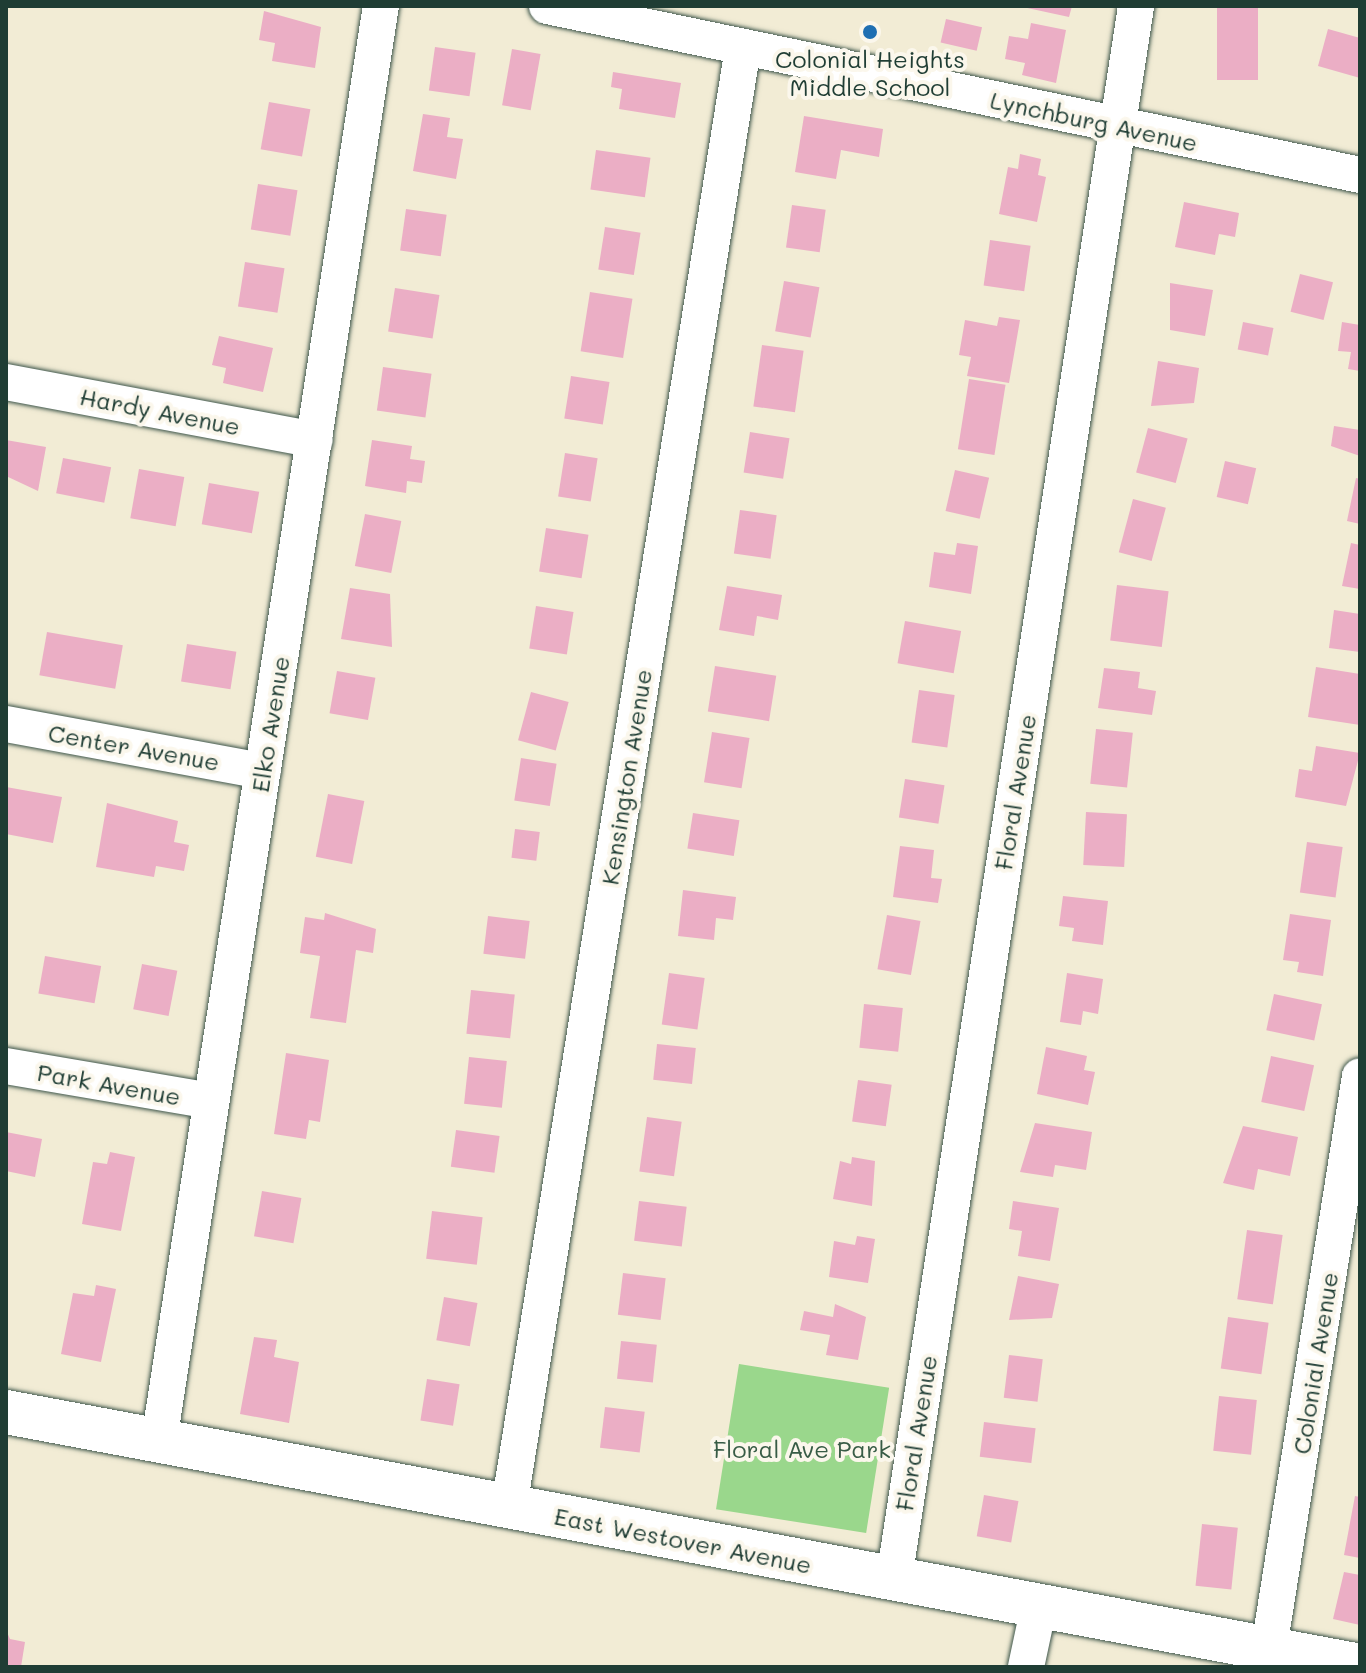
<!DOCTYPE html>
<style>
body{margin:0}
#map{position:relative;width:1366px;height:1673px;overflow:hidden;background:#f2ecd5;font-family:Mali,sans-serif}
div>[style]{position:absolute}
.green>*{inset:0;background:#9ad78c;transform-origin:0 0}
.building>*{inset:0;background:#ebaec5;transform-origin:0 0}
.roads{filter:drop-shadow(0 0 2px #3f574c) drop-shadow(0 0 2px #3f574c)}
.minor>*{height:36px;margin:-18px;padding:0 18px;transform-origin:18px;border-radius:18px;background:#fff}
.major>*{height:44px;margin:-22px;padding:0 22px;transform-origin:22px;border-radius:22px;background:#fff}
.dots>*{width:22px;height:22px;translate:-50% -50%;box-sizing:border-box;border:4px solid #fbf7ec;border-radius:50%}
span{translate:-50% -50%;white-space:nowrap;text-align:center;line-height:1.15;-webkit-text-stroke:8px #fbf7ec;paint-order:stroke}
.poi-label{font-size:24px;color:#1f3d34}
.street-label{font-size:24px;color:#1f3d34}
.park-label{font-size:24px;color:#385c46}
.frame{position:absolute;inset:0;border:8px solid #1f3d34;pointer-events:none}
</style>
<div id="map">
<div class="green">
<i style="left:739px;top:1364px;width:152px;height:147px;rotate:9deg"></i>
</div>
<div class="building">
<i style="clip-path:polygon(1018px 6px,1072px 6px,1069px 17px)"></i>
<i style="left:1217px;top:6px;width:41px;height:74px"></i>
<i style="clip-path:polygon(264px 11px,321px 27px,315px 68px,272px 61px,275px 43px,259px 40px)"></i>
<i style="left:946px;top:19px;width:37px;height:24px;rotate:13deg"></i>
<i style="clip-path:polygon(1031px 23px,1066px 30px,1056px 83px,1022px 75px,1025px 63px,1005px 59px,1009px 36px,1028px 39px)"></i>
<i style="clip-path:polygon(1328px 29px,1360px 38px,1360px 78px,1318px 66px)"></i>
<i style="left:435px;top:47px;width:41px;height:44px;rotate:8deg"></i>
<i style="left:512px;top:49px;width:29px;height:57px;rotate:10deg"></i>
<i style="clip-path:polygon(613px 72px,681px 83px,675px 118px,619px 109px,622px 89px,611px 87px)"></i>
<i style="left:269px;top:102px;width:42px;height:48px;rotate:10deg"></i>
<i style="clip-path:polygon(423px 114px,450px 118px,447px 137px,463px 139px,456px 179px,413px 171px)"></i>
<i style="clip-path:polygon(804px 116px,883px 129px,879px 157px,841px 150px,836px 179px,795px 172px)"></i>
<i style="left:596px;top:150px;width:55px;height:40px;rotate:8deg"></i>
<i style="clip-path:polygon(1020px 154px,1041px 159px,1038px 175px,1046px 177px,1037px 222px,999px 214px,1008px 167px,1018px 169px)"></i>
<i style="left:258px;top:184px;width:40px;height:46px;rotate:9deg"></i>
<i style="clip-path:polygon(1184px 202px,1239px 213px,1235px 237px,1219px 234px,1215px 255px,1175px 247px)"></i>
<i style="left:792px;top:205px;width:34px;height:43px;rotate:8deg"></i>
<i style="left:406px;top:209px;width:41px;height:42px;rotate:8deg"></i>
<i style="left:605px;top:227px;width:36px;height:43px;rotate:9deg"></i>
<i style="left:990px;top:240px;width:41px;height:46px;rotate:8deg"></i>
<i style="left:245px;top:262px;width:40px;height:45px;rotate:9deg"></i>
<i style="left:1300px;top:274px;width:34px;height:39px;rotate:14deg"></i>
<i style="left:784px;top:281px;width:36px;height:51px;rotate:10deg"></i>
<i style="clip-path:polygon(1170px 283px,1213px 290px,1205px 336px,1170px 330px)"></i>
<i style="left:395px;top:288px;width:45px;height:44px;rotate:9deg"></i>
<i style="left:590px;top:292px;width:43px;height:60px;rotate:9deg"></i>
<i style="clip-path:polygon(999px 317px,1020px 320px,1009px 383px,967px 376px,971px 357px,959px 355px,965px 320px,997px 326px)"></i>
<i style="left:1243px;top:322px;width:31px;height:28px;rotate:11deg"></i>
<i style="clip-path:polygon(1342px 322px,1360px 325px,1360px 371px,1348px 369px,1351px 352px,1338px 351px)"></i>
<i style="clip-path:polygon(219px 336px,273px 348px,263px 392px,223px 383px,226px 368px,212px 365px)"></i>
<i style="left:762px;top:345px;width:42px;height:62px;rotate:8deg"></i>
<i style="clip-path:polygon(1158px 361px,1199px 368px,1194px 403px,1151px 406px)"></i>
<i style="left:383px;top:367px;width:49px;height:44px;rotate:8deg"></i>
<i style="left:571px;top:376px;width:39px;height:43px;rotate:9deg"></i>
<i style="left:969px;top:379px;width:37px;height:71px;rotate:9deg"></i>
<i style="clip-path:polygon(1334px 426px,1360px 430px,1360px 456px,1331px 446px)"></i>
<i style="left:1148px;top:428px;width:41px;height:46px;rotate:15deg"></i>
<i style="left:750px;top:432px;width:40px;height:41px;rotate:9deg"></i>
<i style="clip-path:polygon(6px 440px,46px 447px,38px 491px,6px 476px)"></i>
<i style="clip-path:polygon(372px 440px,412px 446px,410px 459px,425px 461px,422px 483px,407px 481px,406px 493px,365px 486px)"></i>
<i style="left:565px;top:453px;width:33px;height:44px;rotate:9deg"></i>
<i style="left:63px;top:458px;width:49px;height:36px;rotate:11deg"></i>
<i style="left:1225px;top:461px;width:32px;height:37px;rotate:13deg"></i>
<i style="left:139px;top:469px;width:46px;height:50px;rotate:10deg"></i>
<i style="left:955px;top:470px;width:35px;height:42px;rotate:13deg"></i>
<i style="clip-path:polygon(1356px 478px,1360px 479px,1360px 524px,1347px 521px)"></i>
<i style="left:209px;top:483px;width:51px;height:42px;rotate:10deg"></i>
<i style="left:1133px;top:499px;width:34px;height:55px;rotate:15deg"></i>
<i style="left:740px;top:510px;width:37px;height:44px;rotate:8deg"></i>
<i style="left:365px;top:514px;width:37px;height:53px;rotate:11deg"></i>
<i style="left:546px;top:528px;width:43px;height:44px;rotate:9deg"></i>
<i style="clip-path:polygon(957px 543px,978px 546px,971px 594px,929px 587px,934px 552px,955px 555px)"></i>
<i style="clip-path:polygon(1351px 543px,1360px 545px,1360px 589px,1342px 586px)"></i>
<i style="left:1117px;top:585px;width:52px;height:56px;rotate:7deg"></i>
<i style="clip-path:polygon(727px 586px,782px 595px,778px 620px,757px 616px,754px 636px,719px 630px)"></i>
<i style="clip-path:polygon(350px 588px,390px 594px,392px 647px,341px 639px)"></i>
<i style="left:536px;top:606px;width:38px;height:43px;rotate:9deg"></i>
<i style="clip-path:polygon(1334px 610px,1360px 614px,1360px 652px,1329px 648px)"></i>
<i style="left:905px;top:621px;width:57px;height:43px;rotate:10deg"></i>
<i style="left:47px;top:632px;width:77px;height:44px;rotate:10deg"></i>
<i style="left:187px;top:644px;width:50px;height:38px;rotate:9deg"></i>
<i style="left:715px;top:666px;width:62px;height:46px;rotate:9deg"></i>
<i style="clip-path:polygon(1316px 667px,1360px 674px,1360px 725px,1308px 717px)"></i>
<i style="clip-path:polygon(1104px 668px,1140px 672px,1138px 688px,1156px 691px,1152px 715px,1098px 708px)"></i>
<i style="left:337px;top:671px;width:39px;height:43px;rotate:10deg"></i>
<i style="left:919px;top:690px;width:36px;height:53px;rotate:8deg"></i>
<i style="left:531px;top:692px;width:39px;height:50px;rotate:15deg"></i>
<i style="left:1096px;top:729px;width:37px;height:55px;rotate:6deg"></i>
<i style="left:712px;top:732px;width:38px;height:51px;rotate:9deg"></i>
<i style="clip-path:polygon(1316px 746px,1360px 753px,1346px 806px,1295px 797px,1299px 769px,1312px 771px)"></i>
<i style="left:521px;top:758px;width:36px;height:43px;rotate:9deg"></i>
<i style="left:905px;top:779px;width:40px;height:39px;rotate:9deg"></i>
<i style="clip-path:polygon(6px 787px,62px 797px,53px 843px,6px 834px)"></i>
<i style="left:328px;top:794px;width:37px;height:64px;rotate:11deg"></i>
<i style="clip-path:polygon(107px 803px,178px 821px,174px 842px,189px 845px,184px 871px,156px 866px,154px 877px,96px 867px)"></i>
<i style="left:1086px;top:812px;width:41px;height:53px;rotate:3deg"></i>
<i style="left:693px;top:813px;width:47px;height:36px;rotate:9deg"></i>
<i style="left:515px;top:829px;width:25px;height:29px;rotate:7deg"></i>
<i style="left:1307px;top:842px;width:36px;height:51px;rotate:8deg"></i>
<i style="clip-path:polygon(900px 846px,934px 850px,931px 878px,942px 879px,938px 903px,893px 897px)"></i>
<i style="clip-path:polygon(683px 890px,736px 897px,733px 920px,716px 918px,714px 940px,678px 936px)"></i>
<i style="clip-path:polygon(1063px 896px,1108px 901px,1103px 945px,1072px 941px,1074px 928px,1059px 926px)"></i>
<i style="clip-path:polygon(325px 913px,376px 929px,373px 953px,356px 950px,346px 1023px,310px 1018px,320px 956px,300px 953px,305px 917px,324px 920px)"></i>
<i style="clip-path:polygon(1290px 914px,1331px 920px,1323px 976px,1297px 972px,1299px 962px,1283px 960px)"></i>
<i style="left:887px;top:915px;width:34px;height:55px;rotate:10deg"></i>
<i style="left:488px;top:916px;width:42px;height:38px;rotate:7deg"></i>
<i style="left:45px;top:956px;width:57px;height:38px;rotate:10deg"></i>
<i style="left:142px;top:964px;width:36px;height:46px;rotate:11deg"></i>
<i style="left:669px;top:973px;width:36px;height:52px;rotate:8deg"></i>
<i style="clip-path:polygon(1067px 973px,1103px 979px,1098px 1014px,1083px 1011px,1081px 1025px,1060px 1022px)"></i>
<i style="left:471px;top:990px;width:44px;height:44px;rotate:6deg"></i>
<i style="left:1274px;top:994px;width:49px;height:37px;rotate:12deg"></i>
<i style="left:864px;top:1004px;width:39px;height:44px;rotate:6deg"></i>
<i style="left:657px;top:1044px;width:39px;height:36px;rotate:6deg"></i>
<i style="clip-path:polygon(1046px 1047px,1087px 1056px,1084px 1070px,1095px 1072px,1088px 1105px,1037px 1094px)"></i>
<i style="clip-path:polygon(286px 1053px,329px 1060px,320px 1122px,309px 1120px,306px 1139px,274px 1134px)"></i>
<i style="left:1271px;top:1056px;width:44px;height:47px;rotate:12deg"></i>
<i style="left:469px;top:1057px;width:38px;height:47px;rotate:6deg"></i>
<i style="left:858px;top:1080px;width:34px;height:42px;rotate:8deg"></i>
<i style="left:647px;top:1117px;width:35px;height:55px;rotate:8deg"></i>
<i style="clip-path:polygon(1035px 1123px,1092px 1132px,1086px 1170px,1055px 1165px,1053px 1177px,1020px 1172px)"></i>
<i style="clip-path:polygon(1243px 1126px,1298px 1137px,1290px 1176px,1258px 1169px,1254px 1190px,1223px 1183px)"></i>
<i style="left:456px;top:1130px;width:44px;height:37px;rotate:8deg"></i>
<i style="clip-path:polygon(6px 1132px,42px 1139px,35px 1177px,6px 1171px)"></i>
<i style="clip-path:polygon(110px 1152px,135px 1157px,121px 1231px,82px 1224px,93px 1162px,107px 1164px)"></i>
<i style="clip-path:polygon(852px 1157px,875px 1161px,872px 1206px,833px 1199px,840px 1161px,851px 1164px)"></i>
<i style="left:262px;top:1191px;width:40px;height:46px;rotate:10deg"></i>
<i style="left:639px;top:1201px;width:48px;height:40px;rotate:7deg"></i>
<i style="clip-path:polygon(1013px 1201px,1059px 1208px,1050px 1261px,1018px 1256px,1022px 1231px,1009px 1229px)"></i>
<i style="left:432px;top:1211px;width:51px;height:48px;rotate:7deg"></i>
<i style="left:1247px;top:1230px;width:36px;height:70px;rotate:8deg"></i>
<i style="clip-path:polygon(857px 1236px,875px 1239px,868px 1283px,829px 1277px,834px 1241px,855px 1245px)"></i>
<i style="left:623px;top:1273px;width:43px;height:42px;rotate:7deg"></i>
<i style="clip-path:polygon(1018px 1276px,1059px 1284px,1052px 1318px,1009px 1320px)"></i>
<i style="clip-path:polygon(96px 1285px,116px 1289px,101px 1362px,61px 1354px,73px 1293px,94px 1296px)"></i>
<i style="left:444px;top:1297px;width:34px;height:44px;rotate:10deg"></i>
<i style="clip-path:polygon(835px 1304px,866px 1317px,858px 1360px,826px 1355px,830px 1335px,800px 1330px,804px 1311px,833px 1317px)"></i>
<i style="left:1228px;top:1317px;width:41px;height:52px;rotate:8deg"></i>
<i style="clip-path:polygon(254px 1337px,277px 1340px,274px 1357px,299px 1362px,289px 1423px,240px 1414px)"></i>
<i style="left:621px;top:1341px;width:36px;height:38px;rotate:6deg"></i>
<i style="left:1009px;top:1355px;width:34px;height:43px;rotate:7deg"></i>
<i style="left:427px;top:1379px;width:33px;height:42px;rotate:9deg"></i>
<i style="left:1219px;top:1396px;width:38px;height:55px;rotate:6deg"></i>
<i style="left:605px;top:1407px;width:40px;height:41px;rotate:7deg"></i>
<i style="left:984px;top:1422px;width:52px;height:35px;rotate:7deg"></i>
<i style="left:984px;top:1495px;width:35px;height:42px;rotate:10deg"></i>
<i style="clip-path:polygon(1355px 1496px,1360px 1497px,1360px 1558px,1344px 1555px)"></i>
<i style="left:1202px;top:1524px;width:36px;height:62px;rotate:6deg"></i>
<i style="clip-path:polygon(1344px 1572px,1360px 1575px,1360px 1625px,1333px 1619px)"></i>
<i style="clip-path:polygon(6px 1630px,10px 1639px,25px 1642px,21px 1667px,6px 1667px)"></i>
</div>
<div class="roads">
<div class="minor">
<i style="left:547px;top:6px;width:830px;rotate:11.74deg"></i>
<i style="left:6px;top:382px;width:314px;rotate:10.6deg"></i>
<i style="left:6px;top:724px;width:261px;rotate:10.4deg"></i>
<i style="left:6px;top:1066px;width:208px;rotate:9.7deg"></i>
<i style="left:159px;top:1441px;width:1452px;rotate:-81.21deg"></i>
<i style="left:509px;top:1507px;width:1478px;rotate:-80.89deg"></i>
<i style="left:894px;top:1579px;width:1592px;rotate:-81.25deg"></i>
<i style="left:1026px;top:1667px;width:62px;rotate:-78deg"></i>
<i style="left:1266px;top:1667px;width:598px;rotate:-80.96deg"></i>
</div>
<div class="major">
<i style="left:6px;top:1412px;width:1378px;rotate:10.62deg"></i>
</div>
</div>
<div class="dots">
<i style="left:870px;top:32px;background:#1f6fb2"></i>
</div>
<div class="poi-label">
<span style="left:870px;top:73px">Colonial Heights<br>Middle School</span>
</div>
<div class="street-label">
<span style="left:1094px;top:121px;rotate:12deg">Lynchburg Avenue</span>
<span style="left:160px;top:411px;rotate:11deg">Hardy Avenue</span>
<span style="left:270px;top:724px;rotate:-81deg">Elko Avenue</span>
<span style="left:134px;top:747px;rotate:10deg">Center Avenue</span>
<span style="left:626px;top:777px;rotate:-81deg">Kensington Avenue</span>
<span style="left:1015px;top:792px;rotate:-81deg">Floral Avenue</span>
<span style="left:109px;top:1084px;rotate:10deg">Park Avenue</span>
<span style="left:1315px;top:1363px;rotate:-81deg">Colonial Avenue</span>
<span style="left:916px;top:1433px;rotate:-81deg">Floral Avenue</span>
<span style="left:683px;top:1540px;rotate:11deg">East Westover Avenue</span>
</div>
<div class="park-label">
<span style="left:802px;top:1449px">Floral Ave Park</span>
</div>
<div class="frame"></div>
</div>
